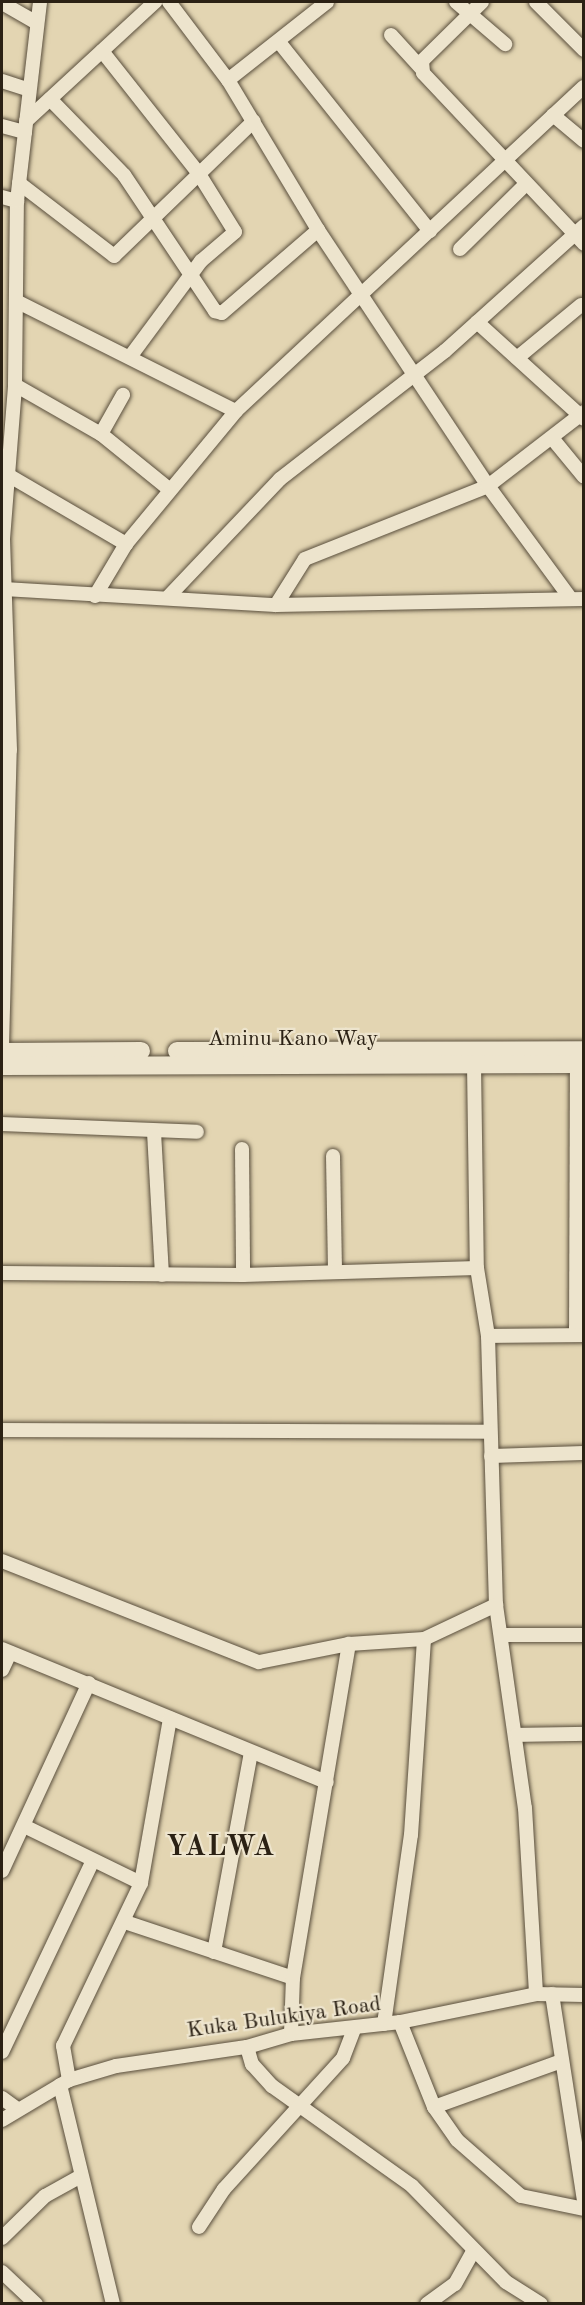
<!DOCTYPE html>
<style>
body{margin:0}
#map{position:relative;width:585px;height:2305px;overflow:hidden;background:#e3d5b2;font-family:"Old Standard TT",serif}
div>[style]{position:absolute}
.roads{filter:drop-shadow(0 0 2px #594e3c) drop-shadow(0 0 2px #594e3c)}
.street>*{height:14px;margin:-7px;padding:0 7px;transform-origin:7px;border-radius:7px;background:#ede4cd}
.secondary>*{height:18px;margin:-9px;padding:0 9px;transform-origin:9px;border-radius:9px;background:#ede4cd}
span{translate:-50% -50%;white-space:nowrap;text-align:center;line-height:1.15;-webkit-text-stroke:4.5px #ede4cd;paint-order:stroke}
.street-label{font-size:22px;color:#2b2114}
.district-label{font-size:28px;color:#2b2114;font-weight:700;letter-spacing:1.5px}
.frame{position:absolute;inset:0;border:3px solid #2b2114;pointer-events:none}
</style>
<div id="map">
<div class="roads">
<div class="street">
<i style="left:169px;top:2px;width:98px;rotate:52.9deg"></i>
<i style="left:228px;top:80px;width:175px;rotate:59deg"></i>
<i style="left:318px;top:230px;width:307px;rotate:56.4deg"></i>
<i style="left:488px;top:486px;width:140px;rotate:53.7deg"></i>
<i style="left:456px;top:2px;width:65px;rotate:40.6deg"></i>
<i style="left:482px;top:2px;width:84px;rotate:135.5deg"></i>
<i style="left:422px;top:61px;width:12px;rotate:85deg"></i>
<i style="left:423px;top:73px;width:235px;rotate:46.7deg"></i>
<i style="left:536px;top:2px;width:68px;rotate:45deg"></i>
<i style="left:2px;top:3px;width:40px;rotate:29.7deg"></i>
<i style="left:391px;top:35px;width:45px;rotate:47.7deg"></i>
<i style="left:279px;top:42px;width:242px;rotate:51.4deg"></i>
<i style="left:102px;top:51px;width:157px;rotate:51.7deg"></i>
<i style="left:199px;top:174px;width:68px;rotate:58.2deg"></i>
<i style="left:235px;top:232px;width:45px;rotate:139.5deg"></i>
<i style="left:201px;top:261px;width:119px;rotate:126.5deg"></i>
<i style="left:228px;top:80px;width:126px;rotate:-38.2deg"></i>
<i style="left:2px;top:81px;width:28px;rotate:18deg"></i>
<i style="left:50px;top:99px;width:106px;rotate:45.8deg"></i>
<i style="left:124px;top:175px;width:164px;rotate:56.2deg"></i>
<i style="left:215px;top:311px;width:7px;rotate:16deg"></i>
<i style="left:222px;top:313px;width:127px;rotate:-40.8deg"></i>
<i style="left:553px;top:115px;width:40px;rotate:40deg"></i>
<i style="left:26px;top:121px;width:176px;rotate:-42.7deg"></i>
<i style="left:2px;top:126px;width:24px;rotate:15deg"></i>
<i style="left:19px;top:183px;width:120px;rotate:37.5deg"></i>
<i style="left:114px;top:256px;width:194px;rotate:-44deg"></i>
<i style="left:2px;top:197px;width:16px;rotate:15deg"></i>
<i style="left:460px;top:249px;width:93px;rotate:-44.6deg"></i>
<i style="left:16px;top:301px;width:246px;rotate:26.6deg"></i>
<i style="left:477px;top:322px;width:144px;rotate:42.2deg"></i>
<i style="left:517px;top:358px;width:83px;rotate:-39.6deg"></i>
<i style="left:15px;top:385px;width:99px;rotate:29.7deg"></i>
<i style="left:101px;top:434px;width:87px;rotate:39deg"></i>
<i style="left:101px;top:434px;width:45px;rotate:-60.6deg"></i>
<i style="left:552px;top:438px;width:50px;rotate:50.6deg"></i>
<i style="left:8px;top:475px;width:137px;rotate:30.3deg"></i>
<i style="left:4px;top:589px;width:272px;rotate:3.4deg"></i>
<i style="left:276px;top:605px;width:308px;rotate:-1.1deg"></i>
<i style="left:95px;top:596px;width:61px;rotate:-59.2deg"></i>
<i style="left:126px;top:544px;width:173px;rotate:-50.4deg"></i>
<i style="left:236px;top:411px;width:475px;rotate:-43deg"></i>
<i style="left:169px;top:596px;width:161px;rotate:-46.5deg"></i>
<i style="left:280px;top:479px;width:209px;rotate:-37.8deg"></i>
<i style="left:445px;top:351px;width:187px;rotate:-42deg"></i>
<i style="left:276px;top:605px;width:54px;rotate:-57.8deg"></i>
<i style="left:305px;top:559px;width:197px;rotate:-21.7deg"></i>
<i style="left:488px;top:486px;width:121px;rotate:-37.6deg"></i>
<i style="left:2px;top:1046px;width:296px;rotate:-88.5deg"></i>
<i style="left:10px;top:750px;width:211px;rotate:-91.9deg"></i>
<i style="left:3px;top:539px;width:154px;rotate:-85.5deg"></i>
<i style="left:15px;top:385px;width:184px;rotate:-89.4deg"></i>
<i style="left:17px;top:201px;width:200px;rotate:-83.4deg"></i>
<i style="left:474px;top:1064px;width:204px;rotate:89.2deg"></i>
<i style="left:477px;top:1268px;width:69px;rotate:80.8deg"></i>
<i style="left:488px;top:1336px;width:269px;rotate:88.3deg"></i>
<i style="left:496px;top:1605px;width:205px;rotate:81.9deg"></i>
<i style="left:525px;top:1808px;width:186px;rotate:86.6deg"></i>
<i style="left:2px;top:1124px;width:195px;rotate:2.3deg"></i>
<i style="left:154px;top:1132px;width:143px;rotate:86.8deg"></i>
<i style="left:242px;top:1149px;width:126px;rotate:89.5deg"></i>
<i style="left:333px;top:1156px;width:116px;rotate:89deg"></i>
<i style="left:2px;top:1273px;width:241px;rotate:0.5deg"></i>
<i style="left:243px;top:1275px;width:234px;rotate:-1.7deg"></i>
<i style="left:576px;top:1335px;width:271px;rotate:-89.8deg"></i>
<i style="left:488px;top:1336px;width:96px;rotate:-0.6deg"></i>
<i style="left:2px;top:1430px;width:487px;rotate:0.2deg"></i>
<i style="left:491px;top:1456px;width:93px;rotate:-1.8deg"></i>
<i style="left:2px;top:1561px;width:276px;rotate:21.5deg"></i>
<i style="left:259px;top:1662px;width:92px;rotate:-11.3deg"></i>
<i style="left:349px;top:1644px;width:75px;rotate:-3.8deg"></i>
<i style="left:424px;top:1639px;width:80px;rotate:-25.3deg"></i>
<i style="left:501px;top:1635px;width:83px"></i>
<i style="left:2px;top:1649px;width:351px;rotate:22.3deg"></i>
<i style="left:2px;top:1670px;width:19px;rotate:-65deg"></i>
<i style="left:517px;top:1735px;width:67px;rotate:-0.9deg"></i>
<i style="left:24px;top:1826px;width:130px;rotate:26deg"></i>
<i style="left:2px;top:1871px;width:207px;rotate:-65.2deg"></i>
<i style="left:125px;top:1922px;width:177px;rotate:18.4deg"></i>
<i style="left:214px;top:1952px;width:202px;rotate:-79.5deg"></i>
<i style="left:552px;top:1994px;width:208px;rotate:81.2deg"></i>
<i style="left:400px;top:2022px;width:92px;rotate:68.2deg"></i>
<i style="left:434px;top:2107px;width:40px;rotate:55.1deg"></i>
<i style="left:457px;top:2140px;width:85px;rotate:41.2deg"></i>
<i style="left:521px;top:2196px;width:64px;rotate:11.7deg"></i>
<i style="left:384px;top:2024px;width:191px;rotate:-81.9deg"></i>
<i style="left:411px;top:1835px;width:196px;rotate:-86.2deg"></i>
<i style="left:291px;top:2034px;width:56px;rotate:-88deg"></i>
<i style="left:293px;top:1978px;width:339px;rotate:-80.5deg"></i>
<i style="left:247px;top:2047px;width:18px;rotate:74deg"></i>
<i style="left:252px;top:2064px;width:30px;rotate:48deg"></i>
<i style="left:272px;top:2086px;width:172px;rotate:35.5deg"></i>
<i style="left:412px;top:2186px;width:134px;rotate:45.6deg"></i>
<i style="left:506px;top:2282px;width:41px;rotate:32.2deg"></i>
<i style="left:2px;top:2052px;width:212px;rotate:-64.6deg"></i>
<i style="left:69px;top:2080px;width:35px;rotate:-100deg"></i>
<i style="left:63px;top:2046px;width:181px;rotate:-64.4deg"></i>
<i style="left:141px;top:1883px;width:167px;rotate:-80deg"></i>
<i style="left:60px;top:2085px;width:225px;rotate:76.4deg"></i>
<i style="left:2px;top:2098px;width:17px;rotate:36deg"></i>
<i style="left:434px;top:2107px;width:133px;rotate:-19.8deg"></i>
<i style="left:2px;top:2120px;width:78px;rotate:-30.8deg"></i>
<i style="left:69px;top:2080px;width:49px;rotate:-16.6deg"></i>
<i style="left:116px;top:2066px;width:132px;rotate:-8.3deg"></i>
<i style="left:247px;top:2047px;width:46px;rotate:-16.5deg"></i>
<i style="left:291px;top:2034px;width:110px;rotate:-6.3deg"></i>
<i style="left:400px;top:2022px;width:139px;rotate:-11.6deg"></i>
<i style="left:536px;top:1994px;width:48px;rotate:1.2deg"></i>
<i style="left:199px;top:2227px;width:45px;rotate:-56.7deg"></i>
<i style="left:224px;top:2189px;width:177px;rotate:-47.7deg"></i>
<i style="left:343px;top:2058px;width:31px;rotate:-69deg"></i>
<i style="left:2px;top:2238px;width:60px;rotate:-44.3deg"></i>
<i style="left:45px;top:2196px;width:41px;rotate:-29.1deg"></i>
<i style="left:2px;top:2272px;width:47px;rotate:43.3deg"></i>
<i style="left:427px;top:2304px;width:34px;rotate:-36deg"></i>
<i style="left:455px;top:2284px;width:38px;rotate:-61deg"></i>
</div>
<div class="secondary">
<i style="left:177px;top:1051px;width:407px;rotate:-0.1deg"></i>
<i style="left:2px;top:1052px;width:139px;rotate:-0.4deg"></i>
<i style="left:2px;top:1066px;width:582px;rotate:-0.2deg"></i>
</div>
</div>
<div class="street-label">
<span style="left:293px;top:1040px">Aminu Kano Way</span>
<span style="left:284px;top:2018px;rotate:-8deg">Kuka Bulukiya Road</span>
</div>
<div class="district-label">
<span style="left:221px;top:1848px">YALWA</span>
</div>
<div class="frame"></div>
</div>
